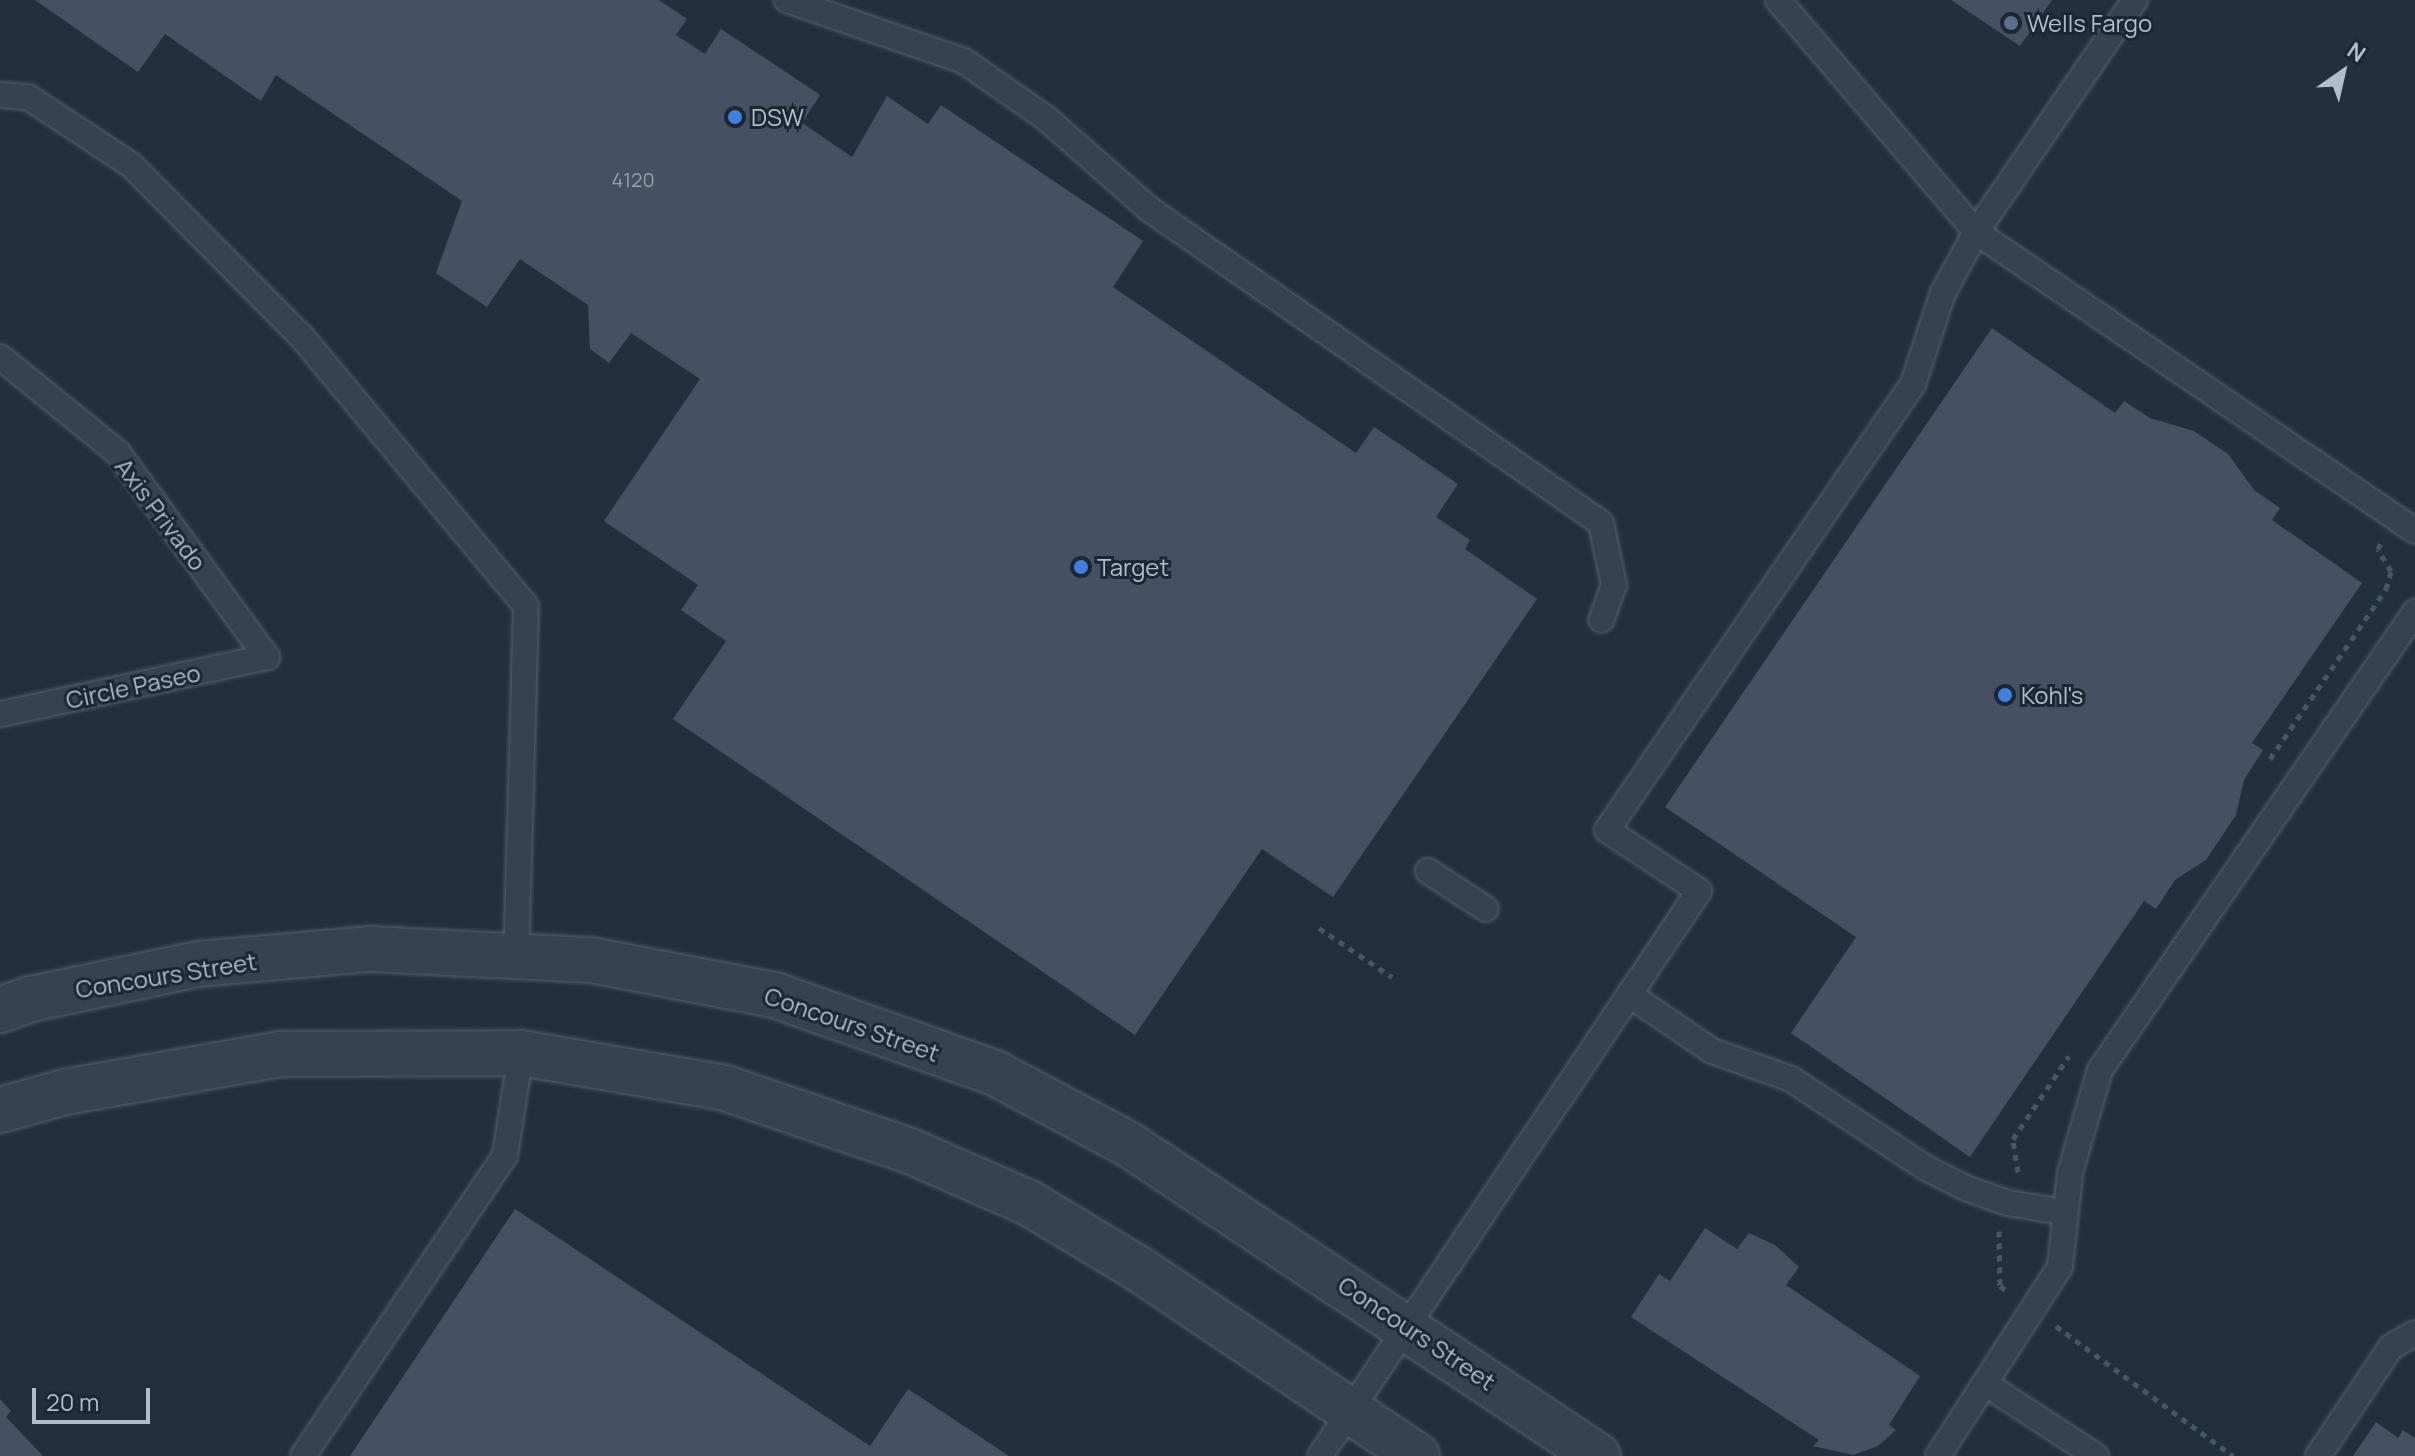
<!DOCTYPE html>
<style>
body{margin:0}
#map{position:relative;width:2415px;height:1456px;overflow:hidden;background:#242f3e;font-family:Manrope,sans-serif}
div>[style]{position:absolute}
.building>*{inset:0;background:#455162}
.path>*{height:5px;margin-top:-2.5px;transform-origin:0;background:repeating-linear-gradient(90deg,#44595c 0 6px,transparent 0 12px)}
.roads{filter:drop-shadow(0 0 2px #565f6c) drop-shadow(0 0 2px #565f6c)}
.service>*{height:24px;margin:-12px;padding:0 12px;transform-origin:12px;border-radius:12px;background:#38414e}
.tertiary>*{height:44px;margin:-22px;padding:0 22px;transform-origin:22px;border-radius:22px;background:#38414e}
.dots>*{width:22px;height:22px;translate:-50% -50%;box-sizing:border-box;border:4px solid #1d2633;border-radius:50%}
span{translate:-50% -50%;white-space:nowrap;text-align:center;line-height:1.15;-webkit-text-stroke:6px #1d2633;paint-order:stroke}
.number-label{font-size:20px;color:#98a1af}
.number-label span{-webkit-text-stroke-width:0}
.poi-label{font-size:24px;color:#b4bcc9}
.left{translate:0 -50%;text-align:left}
.street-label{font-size:24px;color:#b4bcc9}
.north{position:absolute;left:2303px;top:32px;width:80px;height:80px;-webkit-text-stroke:6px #1d2633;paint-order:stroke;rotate:34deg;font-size:22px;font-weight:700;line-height:32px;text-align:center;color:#b4bcc9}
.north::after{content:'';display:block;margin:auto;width:28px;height:36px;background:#b4bcc9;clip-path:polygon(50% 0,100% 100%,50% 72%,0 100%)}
.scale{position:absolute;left:32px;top:1388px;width:118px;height:36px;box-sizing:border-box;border:4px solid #b4bcc9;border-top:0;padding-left:10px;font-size:24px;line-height:28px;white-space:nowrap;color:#b4bcc9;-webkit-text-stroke:6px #1d2633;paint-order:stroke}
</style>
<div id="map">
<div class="building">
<i style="clip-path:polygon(35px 0,659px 0,687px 19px,676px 35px,705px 54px,721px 29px,820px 95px,802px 123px,852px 157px,887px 96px,928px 124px,941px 105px,1143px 241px,1113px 287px,1356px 453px,1374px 427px,1458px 484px,1436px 517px,1470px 540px,1465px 549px,1537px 599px,1333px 897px,1262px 849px,1135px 1035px,673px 719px,726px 641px,681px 610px,698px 585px,604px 521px,700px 379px,631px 333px,609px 363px,590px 349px,588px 305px,520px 259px,487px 307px,436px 273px,462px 201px,276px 75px,261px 101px,165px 34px,138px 72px)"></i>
<i style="clip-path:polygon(1951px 0,2052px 0,2020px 46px)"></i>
<i style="clip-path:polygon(1992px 328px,2115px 413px,2124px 401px,2150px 418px,2194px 431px,2228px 454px,2254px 490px,2280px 508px,2272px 520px,2362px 583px,2252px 743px,2263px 750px,2244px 780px,2236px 815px,2206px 860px,2175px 880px,2156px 909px,2144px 901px,1970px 1157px,1791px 1033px,1856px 937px,1665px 807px)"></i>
<i style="clip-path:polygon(515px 1209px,870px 1446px,908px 1389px,1009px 1456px,350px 1456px)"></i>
<i style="clip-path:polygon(1705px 1228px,1737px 1249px,1749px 1233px,1775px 1245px,1799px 1267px,1786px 1285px,1920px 1376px,1889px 1425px,1896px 1430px,1878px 1446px,1853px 1455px,1813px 1446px,1819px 1440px,1631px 1317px,1659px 1274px,1670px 1281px)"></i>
<i style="clip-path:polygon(0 1399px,11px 1411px,6px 1417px,43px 1456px,0 1456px)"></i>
<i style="clip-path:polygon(2376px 1422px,2398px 1438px,2403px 1430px,2415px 1438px,2415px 1456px,2353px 1456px)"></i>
</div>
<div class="path">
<i style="left:2270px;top:759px;width:206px;rotate:-55.7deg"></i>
<i style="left:2386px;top:589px;width:19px;rotate:-74deg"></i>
<i style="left:2391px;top:571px;width:26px;rotate:-121deg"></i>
<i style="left:2378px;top:549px;width:7px;rotate:-63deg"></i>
<i style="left:1319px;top:928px;width:88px;rotate:33.9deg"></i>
<i style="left:2018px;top:1172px;width:33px;rotate:-99deg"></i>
<i style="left:2013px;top:1139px;width:100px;rotate:-56deg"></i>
<i style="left:1999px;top:1231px;width:55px;rotate:89deg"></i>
<i style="left:2000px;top:1286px;width:11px;rotate:34deg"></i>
<i style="left:2056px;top:1326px;width:220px;rotate:36.3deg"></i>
</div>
<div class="roads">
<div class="service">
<i style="left:787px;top:0;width:187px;rotate:19deg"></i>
<i style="left:964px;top:61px;width:101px;rotate:34.9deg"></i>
<i style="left:1047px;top:119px;width:136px;rotate:41.4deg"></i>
<i style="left:1149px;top:209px;width:550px;rotate:34.79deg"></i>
<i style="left:1601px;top:523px;width:63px;rotate:78.2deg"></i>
<i style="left:1614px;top:585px;width:37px;rotate:110deg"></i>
<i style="left:1778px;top:0;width:305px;rotate:49.5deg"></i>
<i style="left:1976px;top:232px;width:531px;rotate:34.26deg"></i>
<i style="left:0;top:95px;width:28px;rotate:4deg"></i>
<i style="left:28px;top:97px;width:123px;rotate:33.4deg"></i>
<i style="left:131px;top:165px;width:241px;rotate:45.2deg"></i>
<i style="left:301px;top:336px;width:351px;rotate:50.2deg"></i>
<i style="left:526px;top:606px;width:350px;rotate:91.6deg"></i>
<i style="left:0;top:357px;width:152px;rotate:39.1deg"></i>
<i style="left:118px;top:453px;width:253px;rotate:53.9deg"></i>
<i style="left:267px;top:657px;width:273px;rotate:167.9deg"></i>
<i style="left:1428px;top:871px;width:69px;rotate:33.2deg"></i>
<i style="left:1630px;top:995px;width:99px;rotate:34.3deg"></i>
<i style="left:1712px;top:1051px;width:84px;rotate:19.5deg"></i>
<i style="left:1791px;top:1079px;width:162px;rotate:33.4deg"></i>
<i style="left:1926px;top:1168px;width:47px;rotate:26.6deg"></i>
<i style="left:1968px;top:1189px;width:42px;rotate:19.3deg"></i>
<i style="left:2008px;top:1203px;width:56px;rotate:9.3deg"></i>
<i style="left:1987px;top:1385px;width:130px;rotate:33.1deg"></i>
<i style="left:303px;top:1456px;width:362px;rotate:-56.1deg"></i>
<i style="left:505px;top:1155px;width:103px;rotate:-81.1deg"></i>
<i style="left:1320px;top:1456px;width:680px;rotate:-56.15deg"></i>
<i style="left:1699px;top:891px;width:110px;rotate:-146.5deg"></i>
<i style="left:1607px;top:830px;width:541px;rotate:-55.55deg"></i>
<i style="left:1913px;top:384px;width:96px;rotate:-71.8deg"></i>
<i style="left:1943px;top:293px;width:69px;rotate:-61.6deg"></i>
<i style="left:1976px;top:232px;width:281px;rotate:-55.6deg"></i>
<i style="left:1938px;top:1456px;width:225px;rotate:-57.2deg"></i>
<i style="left:2060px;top:1267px;width:95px;rotate:-83.9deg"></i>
<i style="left:2070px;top:1173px;width:107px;rotate:-73.8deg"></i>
<i style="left:2100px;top:1070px;width:556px;rotate:-55.48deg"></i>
<i style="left:2318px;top:1456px;width:131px;rotate:-56.2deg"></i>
<i style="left:2391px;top:1347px;width:28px;rotate:-30deg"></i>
</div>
<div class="tertiary">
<i style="left:0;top:1010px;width:33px;rotate:-20deg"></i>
<i style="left:31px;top:999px;width:171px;rotate:-11.8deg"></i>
<i style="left:198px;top:964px;width:174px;rotate:-5deg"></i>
<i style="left:371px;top:949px;width:220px;rotate:2.9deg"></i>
<i style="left:591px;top:960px;width:187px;rotate:10.8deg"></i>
<i style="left:775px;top:995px;width:233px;rotate:19.5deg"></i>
<i style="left:995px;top:1073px;width:151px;rotate:28.1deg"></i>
<i style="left:1128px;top:1144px;width:564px;rotate:33.58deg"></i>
<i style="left:0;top:1110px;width:67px;rotate:-15.5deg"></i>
<i style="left:65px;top:1092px;width:218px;rotate:-10deg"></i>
<i style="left:280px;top:1054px;width:241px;rotate:-0.2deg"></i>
<i style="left:521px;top:1053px;width:207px;rotate:9.7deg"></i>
<i style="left:725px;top:1088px;width:195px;rotate:18.8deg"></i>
<i style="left:910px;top:1151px;width:130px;rotate:23.6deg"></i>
<i style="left:1029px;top:1203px;width:128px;rotate:31deg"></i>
<i style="left:1139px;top:1269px;width:335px;rotate:33.9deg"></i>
</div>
</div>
<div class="dots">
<i style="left:2011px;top:23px;background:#5c6f8a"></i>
<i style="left:735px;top:117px;background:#3f7fe0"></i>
<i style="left:1081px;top:567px;background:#3f7fe0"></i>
<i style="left:2005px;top:695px;background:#3f7fe0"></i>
</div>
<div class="number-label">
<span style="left:633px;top:179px">4120</span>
</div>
<div class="poi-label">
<span class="left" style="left:2027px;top:23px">Wells Fargo</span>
<span class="left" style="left:751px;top:117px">DSW</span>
<span class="left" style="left:1097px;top:567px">Target</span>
<span class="left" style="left:2021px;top:695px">Kohl's</span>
</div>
<div class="street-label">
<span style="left:161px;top:514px;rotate:53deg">Axis Privado</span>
<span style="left:133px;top:686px;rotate:-12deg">Circle Paseo</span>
<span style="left:166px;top:975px;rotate:-9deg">Concours Street</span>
<span style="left:852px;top:1024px;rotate:19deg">Concours Street</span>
<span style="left:1417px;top:1333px;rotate:34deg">Concours Street</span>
</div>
<div class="north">N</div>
<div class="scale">20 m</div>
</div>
